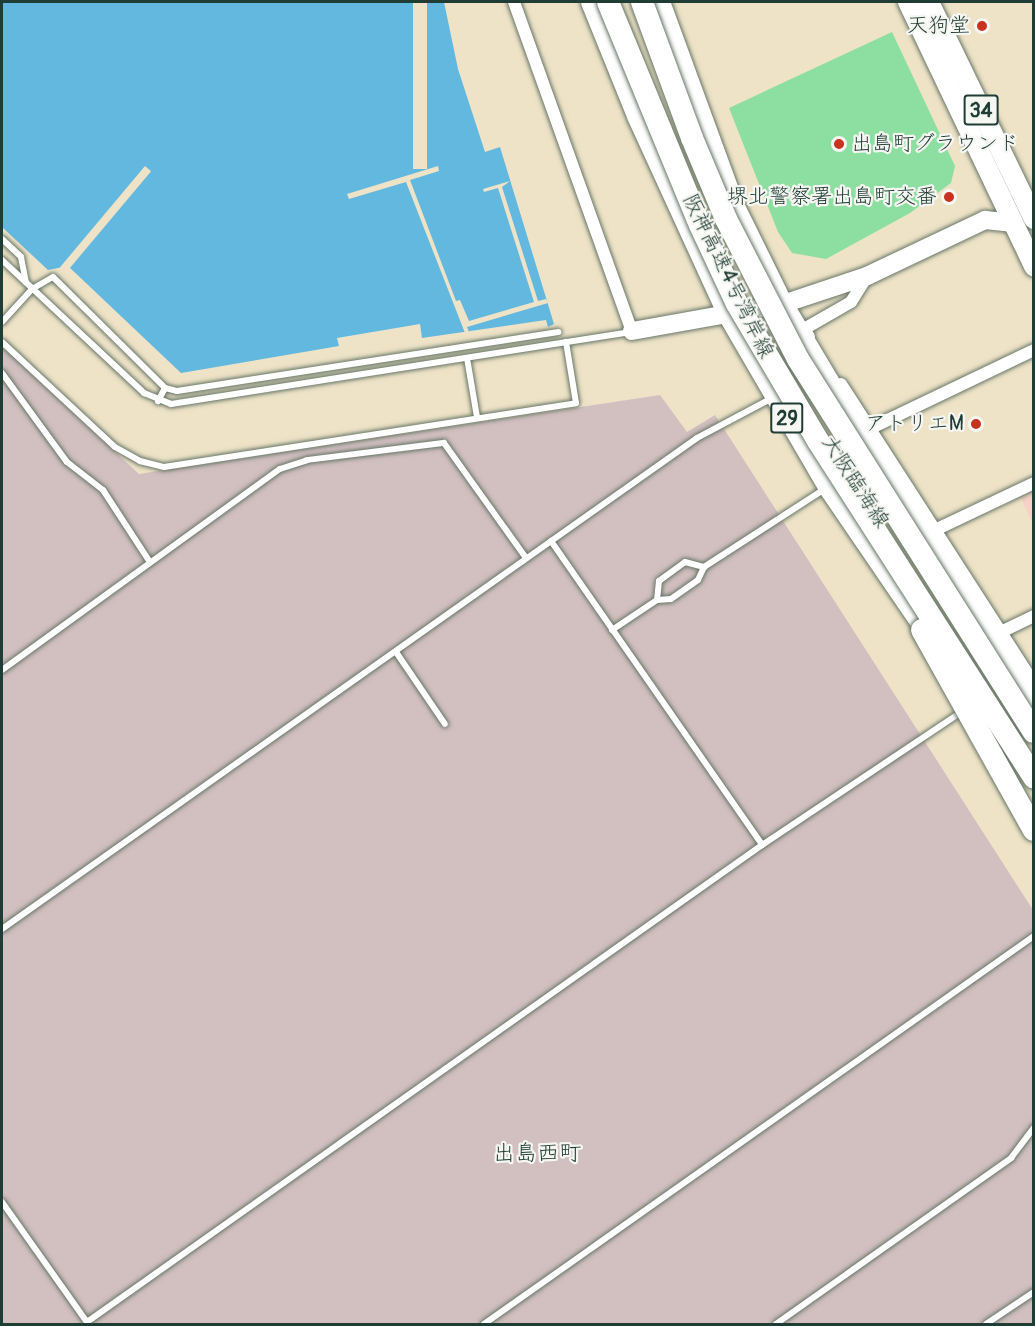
<!DOCTYPE html>
<meta charset="utf-8">
<style>
body{margin:0}
#map{position:relative;width:1035px;height:1326px;overflow:hidden;background:#eee3c7;font-family:Pangolin,"Klee One",sans-serif}
div>[style]{position:absolute}
.built>*{inset:0;background:#f7d1c7}
.industrial>*{inset:0;background:#d2bfc0}
.green>*{inset:0;background:#8cdfa0}
.water>*{inset:0;background:#63b8df}
.pier>*{inset:0;background:#eee3c7;transform-origin:0 0}
.roads{filter:drop-shadow(0 0 2px #677767) drop-shadow(0 0 2px #677767)}
.lane>*{height:6px;margin:-3px;padding:0 3px;transform-origin:3px;border-radius:3px;background:#fff}
.street>*{height:12px;margin:-6px;padding:0 6px;transform-origin:6px;border-radius:6px;background:#fff}
.secondary>*{height:18px;margin:-9px;padding:0 9px;transform-origin:9px;border-radius:9px;background:#fff}
.primary>*{height:20px;margin:-10px;padding:0 10px;transform-origin:10px;border-radius:10px;background:#fff}
.bridges{filter:drop-shadow(0 0 2px #677767) drop-shadow(0 0 2px #677767)}
.highway-bridge>*{height:22px;margin:-11px;padding:0 11px;transform-origin:11px;border-radius:11px;background:#fff}
.dots>*{width:16px;height:16px;translate:-50% -50%;box-sizing:border-box;border:3px solid #f6f6f2;border-radius:50%}
span{translate:-50% -50%;white-space:nowrap;text-align:center;line-height:1.15;-webkit-text-stroke:4.5px #f6f6f2;paint-order:stroke}
.shield-label span{padding:2px 4px;background:#f6f6f2;border:2px solid;border-radius:4px;-webkit-text-stroke-width:0}
.shield-label{font-size:20px;color:#1f3d34;font-weight:700}
.poi-label{font-size:21px;color:#1f3d34}
.right{translate:-100% -50%;text-align:right}
.left{translate:0 -50%;text-align:left}
.street-label{font-size:21px;color:#1f3d34}
.neighbourhood-label{font-size:22px;color:#1f3d34}
.frame{position:absolute;inset:0;border:3px solid #1f3d34;pointer-events:none}
</style>
<div id="map">
<div class="built">
<i style="clip-path:polygon(1033px 489px,1033px 524px,1020px 496px)"></i>
</div>
<div class="industrial">
<i style="clip-path:polygon(2px 347px,139px 474px,660px 395px,687px 432px,715px 415px,1033px 910px,1033px 1324px,2px 1324px)"></i>
</div>
<div class="green">
<i style="clip-path:polygon(892px 32px,955px 166px,951px 183px,910px 213px,826px 259px,792px 253px,778px 232px,729px 108px)"></i>
</div>
<div class="water">
<i style="clip-path:polygon(2px 2px,444px 2px,458px 69px,485px 152px,500px 147px,554px 324px,548px 327px,546px 320px,422px 338px,420px 324px,337px 338px,339px 346px,181px 373px,68px 266px,48px 270px,2px 227px)"></i>
</div>
<div class="pier">
<i style="left:413px;top:2px;width:14px;height:167px"></i>
<i style="left:145px;top:166px;width:8px;height:140px;rotate:40deg"></i>
<i style="clip-path:polygon(438px 166px,439px 171px,410px 180px,456px 301px,460px 300px,469px 321px,534px 302px,498px 188px,484px 192px,483px 189px,510px 181px,502px 187px,538px 301px,546px 299px,548px 303px,467px 327px,469px 332px,465px 333px,406px 182px,349px 199px,347px 194px)"></i>
</div>
<div class="roads">
<div class="lane">
<i style="left:2px;top:239px;width:26px;rotate:43deg"></i>
<i style="left:21px;top:257px;width:26px;rotate:79deg"></i>
<i style="left:2px;top:260px;width:195px;rotate:43.1deg"></i>
<i style="left:144px;top:393px;width:29px;rotate:22deg"></i>
<i style="left:171px;top:404px;width:464px;rotate:-8.9deg"></i>
<i style="left:2px;top:322px;width:45px;rotate:-47.7deg"></i>
<i style="left:32px;top:289px;width:24px;rotate:-30deg"></i>
<i style="left:53px;top:277px;width:158px;rotate:44.7deg"></i>
<i style="left:165px;top:388px;width:15px;rotate:118deg"></i>
<i style="left:2px;top:342px;width:154px;rotate:42.9deg"></i>
<i style="left:115px;top:447px;width:29px;rotate:29deg"></i>
<i style="left:140px;top:461px;width:25px;rotate:14deg"></i>
<i style="left:164px;top:467px;width:417px;rotate:-8.8deg"></i>
<i style="left:576px;top:403px;width:62px;rotate:-99.3deg"></i>
<i style="left:467px;top:358px;width:60px;rotate:80.4deg"></i>
<i style="left:2px;top:373px;width:110px;rotate:53.9deg"></i>
<i style="left:67px;top:462px;width:46px;rotate:37.9deg"></i>
<i style="left:103px;top:490px;width:86px;rotate:56.9deg"></i>
<i style="left:165px;top:388px;width:12px;rotate:14deg"></i>
<i style="left:177px;top:391px;width:386px;rotate:-8.8deg"></i>
<i style="left:551px;top:541px;width:370px;rotate:55.2deg"></i>
<i style="left:657px;top:600px;width:19px;rotate:-84deg"></i>
<i style="left:659px;top:581px;width:32px;rotate:-36deg"></i>
<i style="left:685px;top:562px;width:20px;rotate:15deg"></i>
<i style="left:612px;top:630px;width:54px;rotate:-33.7deg"></i>
<i style="left:657px;top:600px;width:14px;rotate:-4deg"></i>
<i style="left:671px;top:599px;width:33px;rotate:-35deg"></i>
<i style="left:698px;top:580px;width:14px;rotate:-65deg"></i>
<i style="left:704px;top:567px;width:145px;rotate:-32.9deg"></i>
<i style="left:396px;top:652px;width:87px;rotate:55.8deg"></i>
<i style="left:2px;top:670px;width:343px;rotate:-35.9deg"></i>
<i style="left:280px;top:469px;width:28px;rotate:-18deg"></i>
<i style="left:307px;top:460px;width:138px;rotate:-7.1deg"></i>
<i style="left:444px;top:443px;width:141px;rotate:54.5deg"></i>
<i style="left:2px;top:929px;width:851px;rotate:-35.24deg"></i>
<i style="left:697px;top:438px;width:87px;rotate:-28deg"></i>
<i style="left:2px;top:1202px;width:147px;rotate:54.7deg"></i>
<i style="left:87px;top:1322px;width:827px;rotate:-35.25deg"></i>
<i style="left:762px;top:845px;width:242px;rotate:-33.7deg"></i>
<i style="left:484px;top:1324px;width:673px;rotate:-35.2deg"></i>
<i style="left:776px;top:1324px;width:288px;rotate:-35.2deg"></i>
<i style="left:1011px;top:1158px;width:39px;rotate:-53deg"></i>
<i style="left:986px;top:1324px;width:58px;rotate:-33.7deg"></i>
</div>
<div class="street">
<i style="left:514px;top:2px;width:350px;rotate:70.3deg"></i>
<i style="left:809px;top:337px;width:9px;rotate:-122deg"></i>
<i style="left:804px;top:329px;width:54px;rotate:-29.9deg"></i>
<i style="left:851px;top:302px;width:31px;rotate:-58deg"></i>
<i style="left:841px;top:384px;width:357px;rotate:57.2deg"></i>
<i style="left:871px;top:428px;width:181px;rotate:-25.6deg"></i>
<i style="left:935px;top:530px;width:110px;rotate:-25.4deg"></i>
<i style="left:1001px;top:632px;width:37px;rotate:-26deg"></i>
</div>
<div class="secondary">
<i style="left:632px;top:331px;width:153px;rotate:-10.1deg"></i>
<i style="left:783px;top:304px;width:89px;rotate:-18.4deg"></i>
<i style="left:867px;top:276px;width:131px;rotate:-25.4deg"></i>
<i style="left:985px;top:220px;width:29px;rotate:6deg"></i>
</div>
<div class="primary">
<i style="left:591px;top:2px;width:123px;rotate:68deg"></i>
<i style="left:637px;top:116px;width:219px;rotate:65.4deg"></i>
<i style="left:728px;top:315px;width:199px;rotate:59.8deg"></i>
<i style="left:828px;top:487px;width:186px;rotate:55.7deg"></i>
<i style="left:660px;top:2px;width:218px;rotate:69.9deg"></i>
<i style="left:735px;top:207px;width:108px;rotate:63.7deg"></i>
<i style="left:783px;top:304px;width:176px;rotate:59.2deg"></i>
<i style="left:873px;top:455px;width:298px;rotate:57.3deg"></i>
<i style="left:908px;top:2px;width:293px;rotate:64.5deg"></i>
<i style="left:929px;top:2px;width:241px;rotate:64.2deg"></i>
</div>
</div>
<div class="bridges">
<div class="highway-bridge">
<i style="left:608px;top:2px;width:241px;rotate:67.6deg"></i>
<i style="left:700px;top:225px;width:87px;rotate:64.9deg"></i>
<i style="left:737px;top:304px;width:159px;rotate:59.4deg"></i>
<i style="left:818px;top:441px;width:400px;rotate:57.3deg"></i>
<i style="left:642px;top:2px;width:145px;rotate:69.8deg"></i>
<i style="left:692px;top:138px;width:88px;rotate:67.2deg"></i>
<i style="left:726px;top:219px;width:157px;rotate:62.8deg"></i>
<i style="left:798px;top:359px;width:441px;rotate:57.7deg"></i>
<i style="left:922px;top:630px;width:229px;rotate:60.8deg"></i>
</div>
</div>
<div class="dots">
<i style="left:982px;top:26px;background:#c8321e"></i>
<i style="left:839px;top:144px;background:#c8321e"></i>
<i style="left:949px;top:197px;background:#c8321e"></i>
<i style="left:976px;top:424px;background:#c8321e"></i>
</div>
<div class="shield-label">
<span style="left:981px;top:110px">34</span>
<span style="left:787px;top:418px">29</span>
</div>
<div class="poi-label">
<span class="right" style="left:970px;top:26px">天狗堂</span>
<span class="left" style="left:851px;top:144px">出島町グラウンド</span>
<span class="right" style="left:937px;top:197px">堺北警察署出島町交番</span>
<span class="right" style="left:964px;top:424px">アトリエM</span>
</div>
<div class="street-label">
<span style="left:728px;top:276px;rotate:64deg">阪神高速4号湾岸線</span>
<span style="left:855px;top:482px;rotate:57deg">大阪臨海線</span>
</div>
<div class="neighbourhood-label">
<span style="left:537px;top:1154px">出島西町</span>
</div>
<div class="frame"></div>
</div>
